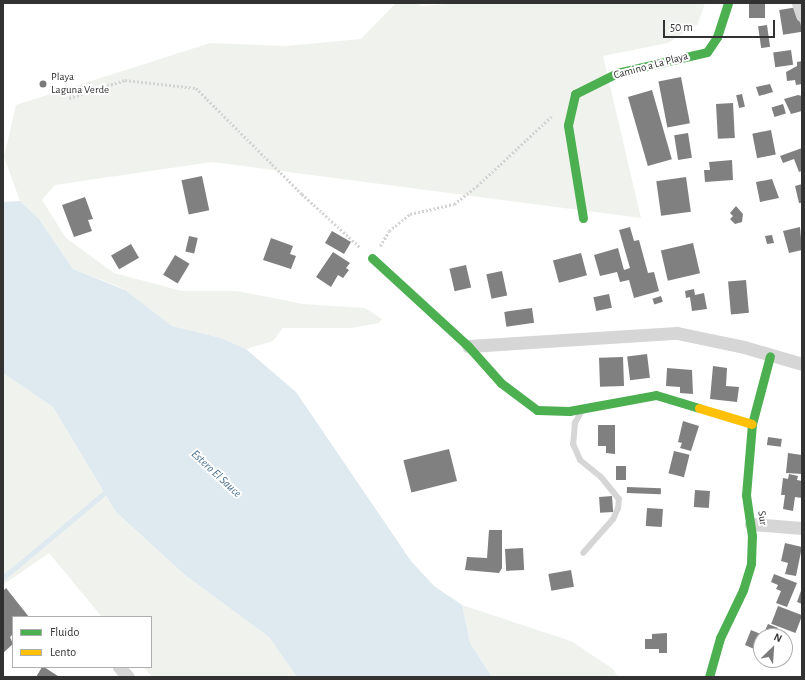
<!DOCTYPE html>
<style>
body{margin:0}
#map{position:relative;width:805px;height:680px;overflow:hidden;background:#fff;font-family:"Alegreya Sans",sans-serif}
div>[style]{position:absolute}
.green>*{inset:0;background:#f0f3ed}
.water>*{inset:0;background:#dee9f0}
.stream>*{height:4.5px;margin:-2.25px;padding:0 2.25px;transform-origin:2.25px;border-radius:2.25px;background:#dee9f0}
.building>*{inset:0;background:#808080;transform-origin:0 0}
.path>*{height:2.5px;margin-top:-1.25px;transform-origin:0;background:repeating-linear-gradient(90deg,#d4d4d4 0 2px,transparent 0 4px)}
.lane>*{height:6px;margin:-3px;padding:0 3px;transform-origin:3px;border-radius:3px;background:#d6d6d6}
.street>*{height:13px;margin:-6.5px;padding:0 6.5px;transform-origin:6.5px;border-radius:6.5px;background:#d6d6d6}
.fast>*{height:9px;margin:-4.5px;padding:0 4.5px;transform-origin:4.5px;border-radius:4.5px;background:#4caf50}
.slow>*{height:9px;margin:-4.5px;padding:0 4.5px;transform-origin:4.5px;border-radius:4.5px;background:#ffc107}
.dots>*{width:11px;height:11px;translate:-50% -50%;box-sizing:border-box;border:2px solid #fff;border-radius:50%}
span{translate:-50% -50%;white-space:nowrap;text-align:center;line-height:1.15;-webkit-text-stroke:4px #fff;paint-order:stroke}
.street-label{font-size:11px;color:#323232}
.poi-label{font-size:11px;color:#323232}
.left{translate:0 -50%;text-align:left}
.water-label{font-size:12px;color:#476e8d;font-style:italic}
.frame{position:absolute;inset:0;border:4px solid #323232;pointer-events:none}
.legend{position:absolute;left:12px;top:616px;width:140px;height:52px;box-sizing:border-box;background:#fff;border:1px solid #adadad;margin:0;padding:5px 7px;list-style:none;font-size:12px;color:#323232}
.legend li{display:flex;align-items:center;gap:8px;height:20px}
.legend b{width:20px;border:1px solid #adadad}
.north{position:absolute;left:753px;top:628px;width:40px;height:40px;box-sizing:border-box;background:#fff;border:1px solid #adadad;border-radius:50%;rotate:25deg;font-size:11px;font-weight:700;line-height:16px;text-align:center;color:#323232}
.north::after{content:'';display:block;margin:auto;width:14px;height:18px;background:#7a7a7a;clip-path:polygon(50% 0,100% 100%,50% 72%,0 100%)}
.scale{position:absolute;left:663px;top:20px;width:112px;height:18px;box-sizing:border-box;border:2px solid #323232;border-top:0;padding-left:5px;font-size:12px;line-height:14px;white-space:nowrap;color:#323232;-webkit-text-stroke:3px #fff;paint-order:stroke}
</style>
<div id="map">
<div class="green">
<i style="clip-path:polygon(396px 3px,415px 3px,422px 6px,458px 3px,705px 3px,698px 24px,668px 43px,603px 56px,641px 218px,212px 162px,55px 185px,42px 200px,66px 238px,114px 273px,182px 291px,237px 291px,303px 304px,365px 308px,382px 319px,379px 323px,351px 328px,283px 328px,273px 341px,246px 349px,221px 338px,172px 326px,122px 288px,73px 269px,39px 219px,20px 201px,4px 157px,16px 105px,210px 43px,285px 46px,361px 39px)"></i>
<i style="clip-path:polygon(3px 373px,53px 407px,116px 512px,185px 575px,269px 637px,297px 677px,152px 677px,144px 667px,151px 667px,151px 617px,102px 617px,49px 553px,3px 585px)"></i>
<i style="clip-path:polygon(462px 605px,571px 641px,613px 669px,618px 677px,492px 677px,470px 643px)"></i>
</div>
<div class="water">
<i style="clip-path:polygon(20px 201px,39px 219px,73px 269px,125px 290px,172px 326px,221px 338px,246px 349px,296px 392px,411px 561px,434px 586px,462px 605px,470px 643px,492px 677px,297px 677px,269px 637px,185px 575px,116px 512px,53px 407px,3px 373px,3px 202px)"></i>
</div>
<div class="stream">
<i style="left:3px;top:578px;width:138px;rotate:-40deg"></i>
</div>
<div class="building">
<i style="left:749px;top:3px;width:16px;height:15px"></i>
<i style="left:798px;top:7px;width:25px;height:19px;rotate:81deg"></i>
<i style="left:767px;top:25px;width:22px;height:9px;rotate:82deg"></i>
<i style="left:791px;top:50px;width:15px;height:18px;rotate:82deg"></i>
<i style="clip-path:polygon(802px 61px,802px 84px,796px 85px,795px 80px,787px 81px,786px 72px,797px 66px,797px 62px)"></i>
<i style="left:681px;top:77px;width:47px;height:23px;rotate:79deg"></i>
<i style="clip-path:polygon(770px 84px,773px 92px,759px 96px,756px 87px)"></i>
<i style="left:652px;top:90px;width:72px;height:25px;rotate:74deg"></i>
<i style="left:742px;top:94px;width:13px;height:6px;rotate:77deg"></i>
<i style="clip-path:polygon(798px 95px,802px 96px,802px 111px,791px 114px,784px 99px)"></i>
<i style="left:733px;top:103px;width:35px;height:17px;rotate:87deg"></i>
<i style="left:783px;top:104px;width:10px;height:12px;rotate:73deg"></i>
<i style="left:771px;top:130px;width:25px;height:19px;rotate:79deg"></i>
<i style="left:688px;top:133px;width:25px;height:14px;rotate:81deg"></i>
<i style="clip-path:polygon(802px 148px,802px 171px,799px 172px,794px 159px,783px 163px,780px 156px)"></i>
<i style="clip-path:polygon(732px 160px,733px 180px,705px 182px,704px 170px,710px 170px,709px 162px)"></i>
<i style="left:202px;top:176px;width:35px;height:21px;rotate:78deg"></i>
<i style="left:686px;top:177px;width:35px;height:30px;rotate:82deg"></i>
<i style="clip-path:polygon(772px 179px,779px 198px,760px 202px,756px 182px)"></i>
<i style="clip-path:polygon(802px 184px,802px 203px,799px 203px,795px 186px)"></i>
<i style="clip-path:polygon(85px 197px,93px 219px,88px 220px,92px 231px,74px 237px,62px 205px)"></i>
<i style="clip-path:polygon(736px 206px,743px 214px,742px 222px,735px 224px,730px 219px,733px 216px,730px 213px)"></i>
<i style="clip-path:polygon(630px 227px,634px 241px,639px 240px,648px 273px,654px 272px,659px 291px,634px 298px,629px 280px,620px 282px,617px 272px,600px 276px,594px 255px,618px 248px,624px 270px,630px 268px,619px 230px)"></i>
<i style="clip-path:polygon(800px 227px,802px 250px,789px 253px,783px 231px)"></i>
<i style="left:332px;top:231px;width:22px;height:14px;rotate:30deg"></i>
<i style="clip-path:polygon(772px 235px,774px 243px,767px 244px,765px 236px)"></i>
<i style="left:189px;top:236px;width:9px;height:16px;rotate:13deg"></i>
<i style="clip-path:polygon(271px 238px,293px 246px,290px 254px,296px 256px,291px 269px,263px 260px)"></i>
<i style="left:693px;top:243px;width:31px;height:33px;rotate:77deg"></i>
<i style="left:131px;top:244px;width:16px;height:23px;rotate:60deg"></i>
<i style="clip-path:polygon(333px 252px,350px 263px,346px 268px,349px 270px,343px 278px,338px 275px,331px 287px,316px 277px)"></i>
<i style="left:581px;top:253px;width:23px;height:29px;rotate:75deg"></i>
<i style="left:175px;top:255px;width:17px;height:23px;rotate:31deg"></i>
<i style="left:466px;top:265px;width:23px;height:17px;rotate:77deg"></i>
<i style="left:502px;top:271px;width:25px;height:16px;rotate:78deg"></i>
<i style="left:746px;top:280px;width:33px;height:18px;rotate:85deg"></i>
<i style="clip-path:polygon(694px 289px,695px 295px,704px 293px,707px 309px,692px 311px,690px 297px,686px 298px,685px 291px)"></i>
<i style="left:609px;top:294px;width:14px;height:16px;rotate:78deg"></i>
<i style="left:661px;top:296px;width:6px;height:9px;rotate:72deg"></i>
<i style="left:532px;top:308px;width:15px;height:28px;rotate:82deg"></i>
<i style="left:647px;top:354px;width:24px;height:20px;rotate:83deg"></i>
<i style="left:623px;top:357px;width:29px;height:24px;rotate:88deg"></i>
<i style="clip-path:polygon(713px 366px,727px 368px,726px 386px,739px 387px,737px 402px,710px 399px)"></i>
<i style="clip-path:polygon(667px 368px,692px 370px,693px 394px,680px 393px,680px 387px,666px 386px)"></i>
<i style="clip-path:polygon(683px 421px,699px 426px,691px 451px,680px 448px,682px 443px,678px 442px)"></i>
<i style="clip-path:polygon(598px 425px,615px 425px,615px 454px,606px 453px,606px 446px,598px 446px)"></i>
<i style="left:768px;top:437px;width:14px;height:8px;rotate:8deg"></i>
<i style="left:449px;top:449px;width:33px;height:47px;rotate:76deg"></i>
<i style="left:674px;top:451px;width:16px;height:23px;rotate:14deg"></i>
<i style="clip-path:polygon(788px 453px,802px 455px,802px 474px,786px 473px)"></i>
<i style="left:616px;top:466px;width:10px;height:14px"></i>
<i style="clip-path:polygon(789px 474px,798px 476px,797px 480px,802px 481px,802px 498px,795px 497px,793px 511px,783px 509px,785px 495px,781px 495px,783px 478px,788px 479px)"></i>
<i style="left:627px;top:487px;width:34px;height:6px;rotate:2deg"></i>
<i style="left:695px;top:490px;width:15px;height:17px;rotate:4deg"></i>
<i style="left:612px;top:496px;width:16px;height:13px;rotate:86deg"></i>
<i style="left:647px;top:508px;width:16px;height:18px;rotate:4deg"></i>
<i style="clip-path:polygon(489px 530px,502px 530px,502px 568px,499px 573px,465px 570px,467px 557px,487px 558px)"></i>
<i style="clip-path:polygon(785px 543px,802px 547px,796px 576px,785px 574px,788px 563px,781px 561px)"></i>
<i style="left:523px;top:548px;width:22px;height:18px;rotate:87deg"></i>
<i style="left:571px;top:570px;width:17px;height:23px;rotate:80deg"></i>
<i style="clip-path:polygon(774px 574px,797px 583px,787px 607px,776px 603px,781px 591px,776px 589px,778px 585px,771px 582px)"></i>
<i style="clip-path:polygon(6px 588px,29px 617px,13px 617px,13px 634px,10px 637px,13px 644px,3px 653px,3px 591px)"></i>
<i style="clip-path:polygon(802px 588px,802px 604px,797px 602px)"></i>
<i style="left:778px;top:606px;width:26px;height:19px;rotate:21deg"></i>
<i style="clip-path:polygon(768px 624px,778px 628px,775px 636px,761px 636px,761px 652px,745px 645px,751px 630px,763px 635px)"></i>
<i style="clip-path:polygon(667px 633px,667px 653px,659px 653px,659px 649px,645px 649px,645px 639px,652px 639px,652px 634px)"></i>
<i style="clip-path:polygon(42px 667px,44px 667px,58px 676px,36px 677px)"></i>
</div>
<div class="path">
<i style="left:69px;top:98px;width:59px;rotate:-17.8deg"></i>
<i style="left:125px;top:80px;width:71px;rotate:6.4deg"></i>
<i style="left:196px;top:88px;width:150px;rotate:45deg"></i>
<i style="left:302px;top:194px;width:80px;rotate:42.5deg"></i>
<i style="left:380px;top:246px;width:17px;rotate:-59deg"></i>
<i style="left:389px;top:231px;width:27px;rotate:-39deg"></i>
<i style="left:410px;top:214px;width:45px;rotate:-12.8deg"></i>
<i style="left:454px;top:204px;width:29px;rotate:-38deg"></i>
<i style="left:477px;top:186px;width:104px;rotate:-43.1deg"></i>
</div>
<div class="lane">
<i style="left:581px;top:412px;width:13px;rotate:119deg"></i>
<i style="left:575px;top:423px;width:21px;rotate:95deg"></i>
<i style="left:573px;top:444px;width:17px;rotate:66deg"></i>
<i style="left:580px;top:460px;width:27px;rotate:39deg"></i>
<i style="left:601px;top:477px;width:28px;rotate:51deg"></i>
<i style="left:619px;top:499px;width:9px;rotate:96deg"></i>
<i style="left:618px;top:508px;width:12px;rotate:114deg"></i>
<i style="left:613px;top:519px;width:45px;rotate:131.4deg"></i>
</div>
<div class="street">
<i style="left:798px;top:3px;width:13px;rotate:72deg"></i>
<i style="left:468px;top:346px;width:209px;rotate:-3.6deg"></i>
<i style="left:677px;top:333px;width:68px;rotate:11.8deg"></i>
<i style="left:744px;top:347px;width:60px;rotate:16.3deg"></i>
<i style="left:751px;top:524px;width:51px;rotate:4.5deg"></i>
<i style="left:119px;top:667px;width:13px;rotate:48deg"></i>
</div>
<div class="fast">
<i style="left:583px;top:218px;width:94px;rotate:-99.2deg"></i>
<i style="left:568px;top:125px;width:32px;rotate:-77deg"></i>
<i style="left:575px;top:94px;width:47px;rotate:-26.6deg"></i>
<i style="left:617px;top:73px;width:92px;rotate:-13.1deg"></i>
<i style="left:707px;top:52px;width:18px;rotate:-56deg"></i>
<i style="left:717px;top:37px;width:36px;rotate:-72deg"></i>
<i style="left:372px;top:258px;width:130px;rotate:42.5deg"></i>
<i style="left:468px;top:346px;width:50px;rotate:48.3deg"></i>
<i style="left:501px;top:383px;width:45px;rotate:36.9deg"></i>
<i style="left:537px;top:410px;width:32px;rotate:2deg"></i>
<i style="left:569px;top:411px;width:88px;rotate:-10.4deg"></i>
<i style="left:656px;top:395px;width:45px;rotate:16.8deg"></i>
<i style="left:709px;top:677px;width:41px;rotate:-74.2deg"></i>
<i style="left:720px;top:638px;width:53px;rotate:-64.4deg"></i>
<i style="left:743px;top:590px;width:28px;rotate:-73deg"></i>
<i style="left:751px;top:563px;width:27px;rotate:-88deg"></i>
<i style="left:752px;top:536px;width:41px;rotate:-98.3deg"></i>
<i style="left:746px;top:495px;width:71px;rotate:-85.2deg"></i>
<i style="left:752px;top:424px;width:70px;rotate:-75.2deg"></i>
</div>
<div class="slow">
<i style="left:699px;top:408px;width:55px;rotate:16.8deg"></i>
</div>
<div class="dots">
<i style="left:43px;top:84px;background:#7a7a7a"></i>
</div>
<div class="street-label">
<span style="left:651px;top:66px;rotate:-15deg">Camino a La Playa</span>
<span style="left:762px;top:518px;rotate:82deg">Sur</span>
</div>
<div class="poi-label">
<span class="left" style="left:51px;top:84px">Playa<br>Laguna Verde</span>
</div>
<div class="water-label">
<span style="left:216px;top:474px;rotate:43deg">Estero El Sauce</span>
</div>
<div class="frame"></div>
<ul class="legend">
<li><b style="height:5px;background:#4caf50"></b>Fluido</li>
<li><b style="height:5px;background:#ffc107"></b>Lento</li>
</ul>
<div class="north">N</div>
<div class="scale">50 m</div>
</div>
